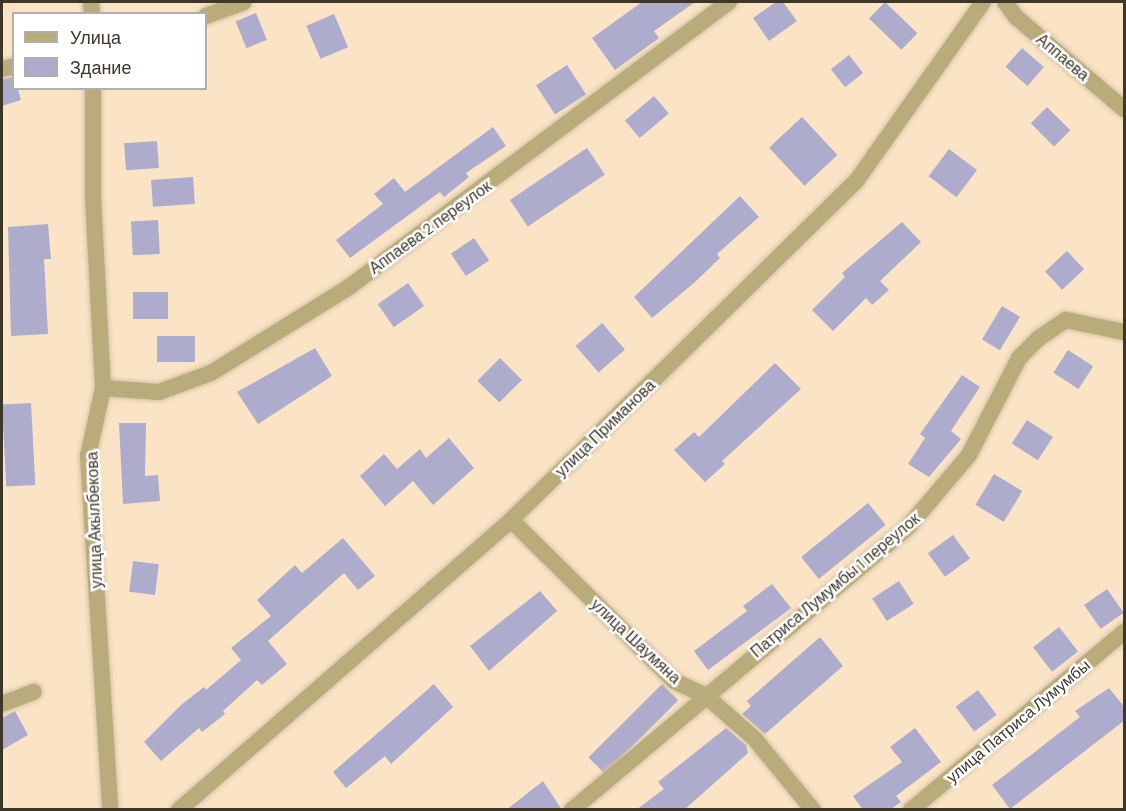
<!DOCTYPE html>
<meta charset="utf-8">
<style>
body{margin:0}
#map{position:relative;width:1126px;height:811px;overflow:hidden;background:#fae4c5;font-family:Barlow,sans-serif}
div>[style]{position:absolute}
.building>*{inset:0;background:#adaccd;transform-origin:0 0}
.roads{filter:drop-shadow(0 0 2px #d5c1a6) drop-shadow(0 0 2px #d5c1a6)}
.minor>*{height:16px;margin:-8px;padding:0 8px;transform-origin:8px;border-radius:8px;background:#baac7a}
.tertiary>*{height:16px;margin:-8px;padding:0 8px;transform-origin:8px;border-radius:8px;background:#baac7a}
span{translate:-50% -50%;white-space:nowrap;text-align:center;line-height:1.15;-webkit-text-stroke:5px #fff;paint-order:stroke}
.street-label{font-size:16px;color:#3f362a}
.frame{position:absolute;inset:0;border:3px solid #3f362a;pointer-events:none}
.legend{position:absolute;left:12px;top:12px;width:195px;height:78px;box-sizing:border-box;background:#fff;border:2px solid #b2afaa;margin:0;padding:8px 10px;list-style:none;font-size:18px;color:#3f362a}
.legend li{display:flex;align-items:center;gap:12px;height:30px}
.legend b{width:30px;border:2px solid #b2afaa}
</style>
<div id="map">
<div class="building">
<i style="clip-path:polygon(642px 2px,695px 2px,654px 31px,659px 38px,615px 70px,592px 38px)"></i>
<i style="clip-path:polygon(776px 2px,783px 2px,797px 21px,769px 41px,753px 18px)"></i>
<i style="left:885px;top:2px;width:45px;height:23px;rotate:44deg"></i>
<i style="left:256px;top:13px;width:29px;height:22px;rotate:68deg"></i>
<i style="left:334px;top:14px;width:36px;height:30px;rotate:67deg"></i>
<i style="left:1022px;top:48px;width:29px;height:25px;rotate:41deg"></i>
<i style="left:849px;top:55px;width:23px;height:23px;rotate:52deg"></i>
<i style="left:567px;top:65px;width:35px;height:37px;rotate:57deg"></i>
<i style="clip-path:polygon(14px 77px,21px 100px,2px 106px,2px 79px)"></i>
<i style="left:654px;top:96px;width:23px;height:38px;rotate:50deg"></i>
<i style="left:1047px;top:107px;width:33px;height:23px;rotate:45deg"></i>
<i style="left:802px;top:117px;width:52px;height:45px;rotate:47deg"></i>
<i style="clip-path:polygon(493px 127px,506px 146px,466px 173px,469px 177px,444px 197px,440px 192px,350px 258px,336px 240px,383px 204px,374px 194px,394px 178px,405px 192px)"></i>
<i style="left:157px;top:141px;width:27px;height:33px;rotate:86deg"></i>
<i style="left:587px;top:148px;width:32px;height:93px;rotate:56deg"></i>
<i style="left:949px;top:149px;width:35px;height:34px;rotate:37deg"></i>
<i style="left:193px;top:177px;width:27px;height:42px;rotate:86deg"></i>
<i style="clip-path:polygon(740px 196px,759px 217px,717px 254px,720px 258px,695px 282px,652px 318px,634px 297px)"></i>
<i style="left:158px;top:220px;width:34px;height:27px;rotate:87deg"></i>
<i style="clip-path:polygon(902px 222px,921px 242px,880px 281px,889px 290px,872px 305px,866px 298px,833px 331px,812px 310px,845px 277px,842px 273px)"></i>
<i style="clip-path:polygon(48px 224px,51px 259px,44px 259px,48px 334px,11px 336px,8px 227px)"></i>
<i style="left:474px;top:238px;width:27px;height:28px;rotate:56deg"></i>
<i style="left:1067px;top:251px;width:25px;height:30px;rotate:47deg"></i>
<i style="left:408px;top:283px;width:28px;height:37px;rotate:55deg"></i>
<i style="left:133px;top:292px;width:35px;height:27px"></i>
<i style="left:1002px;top:306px;width:21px;height:39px;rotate:31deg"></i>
<i style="left:602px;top:323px;width:35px;height:35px;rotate:49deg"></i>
<i style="left:157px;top:336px;width:38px;height:26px"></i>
<i style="clip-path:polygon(315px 348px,332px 376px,258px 424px,237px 392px)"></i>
<i style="left:1068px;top:350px;width:30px;height:27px;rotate:33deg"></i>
<i style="left:500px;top:358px;width:31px;height:32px;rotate:45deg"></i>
<i style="clip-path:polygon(775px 363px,801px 389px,722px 461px,725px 464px,705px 482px,674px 450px,694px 432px,699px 437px)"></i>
<i style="clip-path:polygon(962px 375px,980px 387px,951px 431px,961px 439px,929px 477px,908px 464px,925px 438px,920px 434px)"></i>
<i style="left:31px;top:403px;width:82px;height:29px;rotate:87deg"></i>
<i style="left:1027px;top:420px;width:31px;height:28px;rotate:33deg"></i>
<i style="clip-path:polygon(119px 423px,146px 423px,145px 476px,158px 475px,160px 501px,123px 504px)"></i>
<i style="clip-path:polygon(449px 438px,474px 468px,433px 505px,413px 481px,385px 506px,360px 476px,384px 454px,397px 469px,420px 449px,426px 458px)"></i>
<i style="left:994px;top:474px;width:33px;height:36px;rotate:31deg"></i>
<i style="left:868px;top:503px;width:28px;height:86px;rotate:51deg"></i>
<i style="left:953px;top:535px;width:29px;height:31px;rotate:54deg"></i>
<i style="clip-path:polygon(343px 538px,375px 576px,358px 590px,344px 573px,268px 641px,287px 664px,262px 685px,257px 680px,223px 711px,225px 714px,202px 732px,199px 728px,161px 761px,144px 742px,181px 705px,204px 687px,206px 690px,241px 660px,231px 648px,271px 616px,257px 600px,295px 565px,302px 573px)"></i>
<i style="left:133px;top:561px;width:26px;height:31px;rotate:7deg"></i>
<i style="left:899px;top:581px;width:27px;height:32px;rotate:57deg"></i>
<i style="clip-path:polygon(772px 584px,791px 608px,708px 670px,694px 651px,747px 611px,743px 606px)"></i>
<i style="left:1107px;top:589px;width:29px;height:28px;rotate:55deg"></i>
<i style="clip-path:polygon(540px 591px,557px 611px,489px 671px,470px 646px)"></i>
<i style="left:1059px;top:627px;width:31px;height:33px;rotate:52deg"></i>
<i style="clip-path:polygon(820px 637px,843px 666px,765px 734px,742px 714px,751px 706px,747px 701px)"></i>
<i style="clip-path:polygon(434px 684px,453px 707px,391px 764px,385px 756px,346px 788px,333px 772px)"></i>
<i style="left:662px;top:684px;width:23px;height:104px;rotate:45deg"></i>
<i style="clip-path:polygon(1109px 688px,1125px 708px,1125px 720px,1010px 809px,992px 785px,1080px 717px,1075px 711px)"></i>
<i style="left:978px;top:690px;width:31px;height:28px;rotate:53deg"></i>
<i style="clip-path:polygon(15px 711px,28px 735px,2px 750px,2px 718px)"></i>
<i style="clip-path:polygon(726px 728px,746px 745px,748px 753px,684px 810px,636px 810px,664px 789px,658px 782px)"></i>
<i style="clip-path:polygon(915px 728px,941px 762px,896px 796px,901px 802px,890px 810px,863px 810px,853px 796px,902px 762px,890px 747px)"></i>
<i style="clip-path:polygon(543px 781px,562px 810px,506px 810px)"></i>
</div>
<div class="roads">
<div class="minor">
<i style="left:91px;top:2px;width:12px;rotate:85deg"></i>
<i style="left:206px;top:16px;width:40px;rotate:-20.2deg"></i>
<i style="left:2px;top:69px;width:12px;rotate:-14deg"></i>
<i style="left:93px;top:88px;width:109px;rotate:90deg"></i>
<i style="left:93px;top:197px;width:191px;rotate:87deg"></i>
<i style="left:103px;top:388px;width:70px;rotate:102.4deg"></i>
<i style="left:88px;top:456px;width:355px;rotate:86.4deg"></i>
<i style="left:103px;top:388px;width:56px;rotate:4.1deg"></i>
<i style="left:159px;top:392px;width:55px;rotate:-20.1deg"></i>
<i style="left:211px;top:373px;width:163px;rotate:-31.9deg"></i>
<i style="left:349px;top:287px;width:475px;rotate:-36.9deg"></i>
<i style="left:511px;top:520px;width:229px;rotate:44.6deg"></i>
<i style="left:674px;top:681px;width:35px;rotate:25deg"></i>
<i style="left:706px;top:696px;width:64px;rotate:41.2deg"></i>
<i style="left:754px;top:738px;width:93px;rotate:50.7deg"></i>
<i style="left:2px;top:704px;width:34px;rotate:-21deg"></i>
<i style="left:179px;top:810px;width:441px;rotate:-41.1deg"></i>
<i style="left:511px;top:520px;width:485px;rotate:-44.5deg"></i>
<i style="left:857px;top:180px;width:218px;rotate:-54.7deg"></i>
<i style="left:572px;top:810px;width:439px;rotate:-40.1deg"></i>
<i style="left:908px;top:527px;width:94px;rotate:-49.7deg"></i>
<i style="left:969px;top:455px;width:109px;rotate:-62.7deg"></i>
<i style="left:1019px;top:358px;width:28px;rotate:-45deg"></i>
<i style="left:1039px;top:338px;width:32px;rotate:-34deg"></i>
<i style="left:1066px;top:320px;width:59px;rotate:11.7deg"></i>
<i style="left:911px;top:810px;width:278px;rotate:-39.9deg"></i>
</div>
<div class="tertiary">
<i style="left:1005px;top:2px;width:19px;rotate:54deg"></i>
<i style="left:1016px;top:17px;width:142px;rotate:40.4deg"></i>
</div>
</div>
<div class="street-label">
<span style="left:1063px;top:57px;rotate:40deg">Аппаева</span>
<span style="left:430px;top:227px;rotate:-36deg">Аппаева 2 переулок</span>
<span style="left:605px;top:428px;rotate:-44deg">улица Приманова</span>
<span style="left:94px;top:520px;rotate:-92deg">улица Акылбекова</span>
<span style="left:835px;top:585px;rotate:-40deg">Патриса Лумумбы 1 переулок</span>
<span style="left:636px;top:641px;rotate:43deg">улица Шаумяна</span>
<span style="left:1018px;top:721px;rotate:-40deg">улица Патриса Лумумбы</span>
</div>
<div class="frame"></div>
<ul class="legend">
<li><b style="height:8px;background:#baac7a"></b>Улица</li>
<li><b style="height:16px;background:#adaccd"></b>Здание</li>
</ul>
</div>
